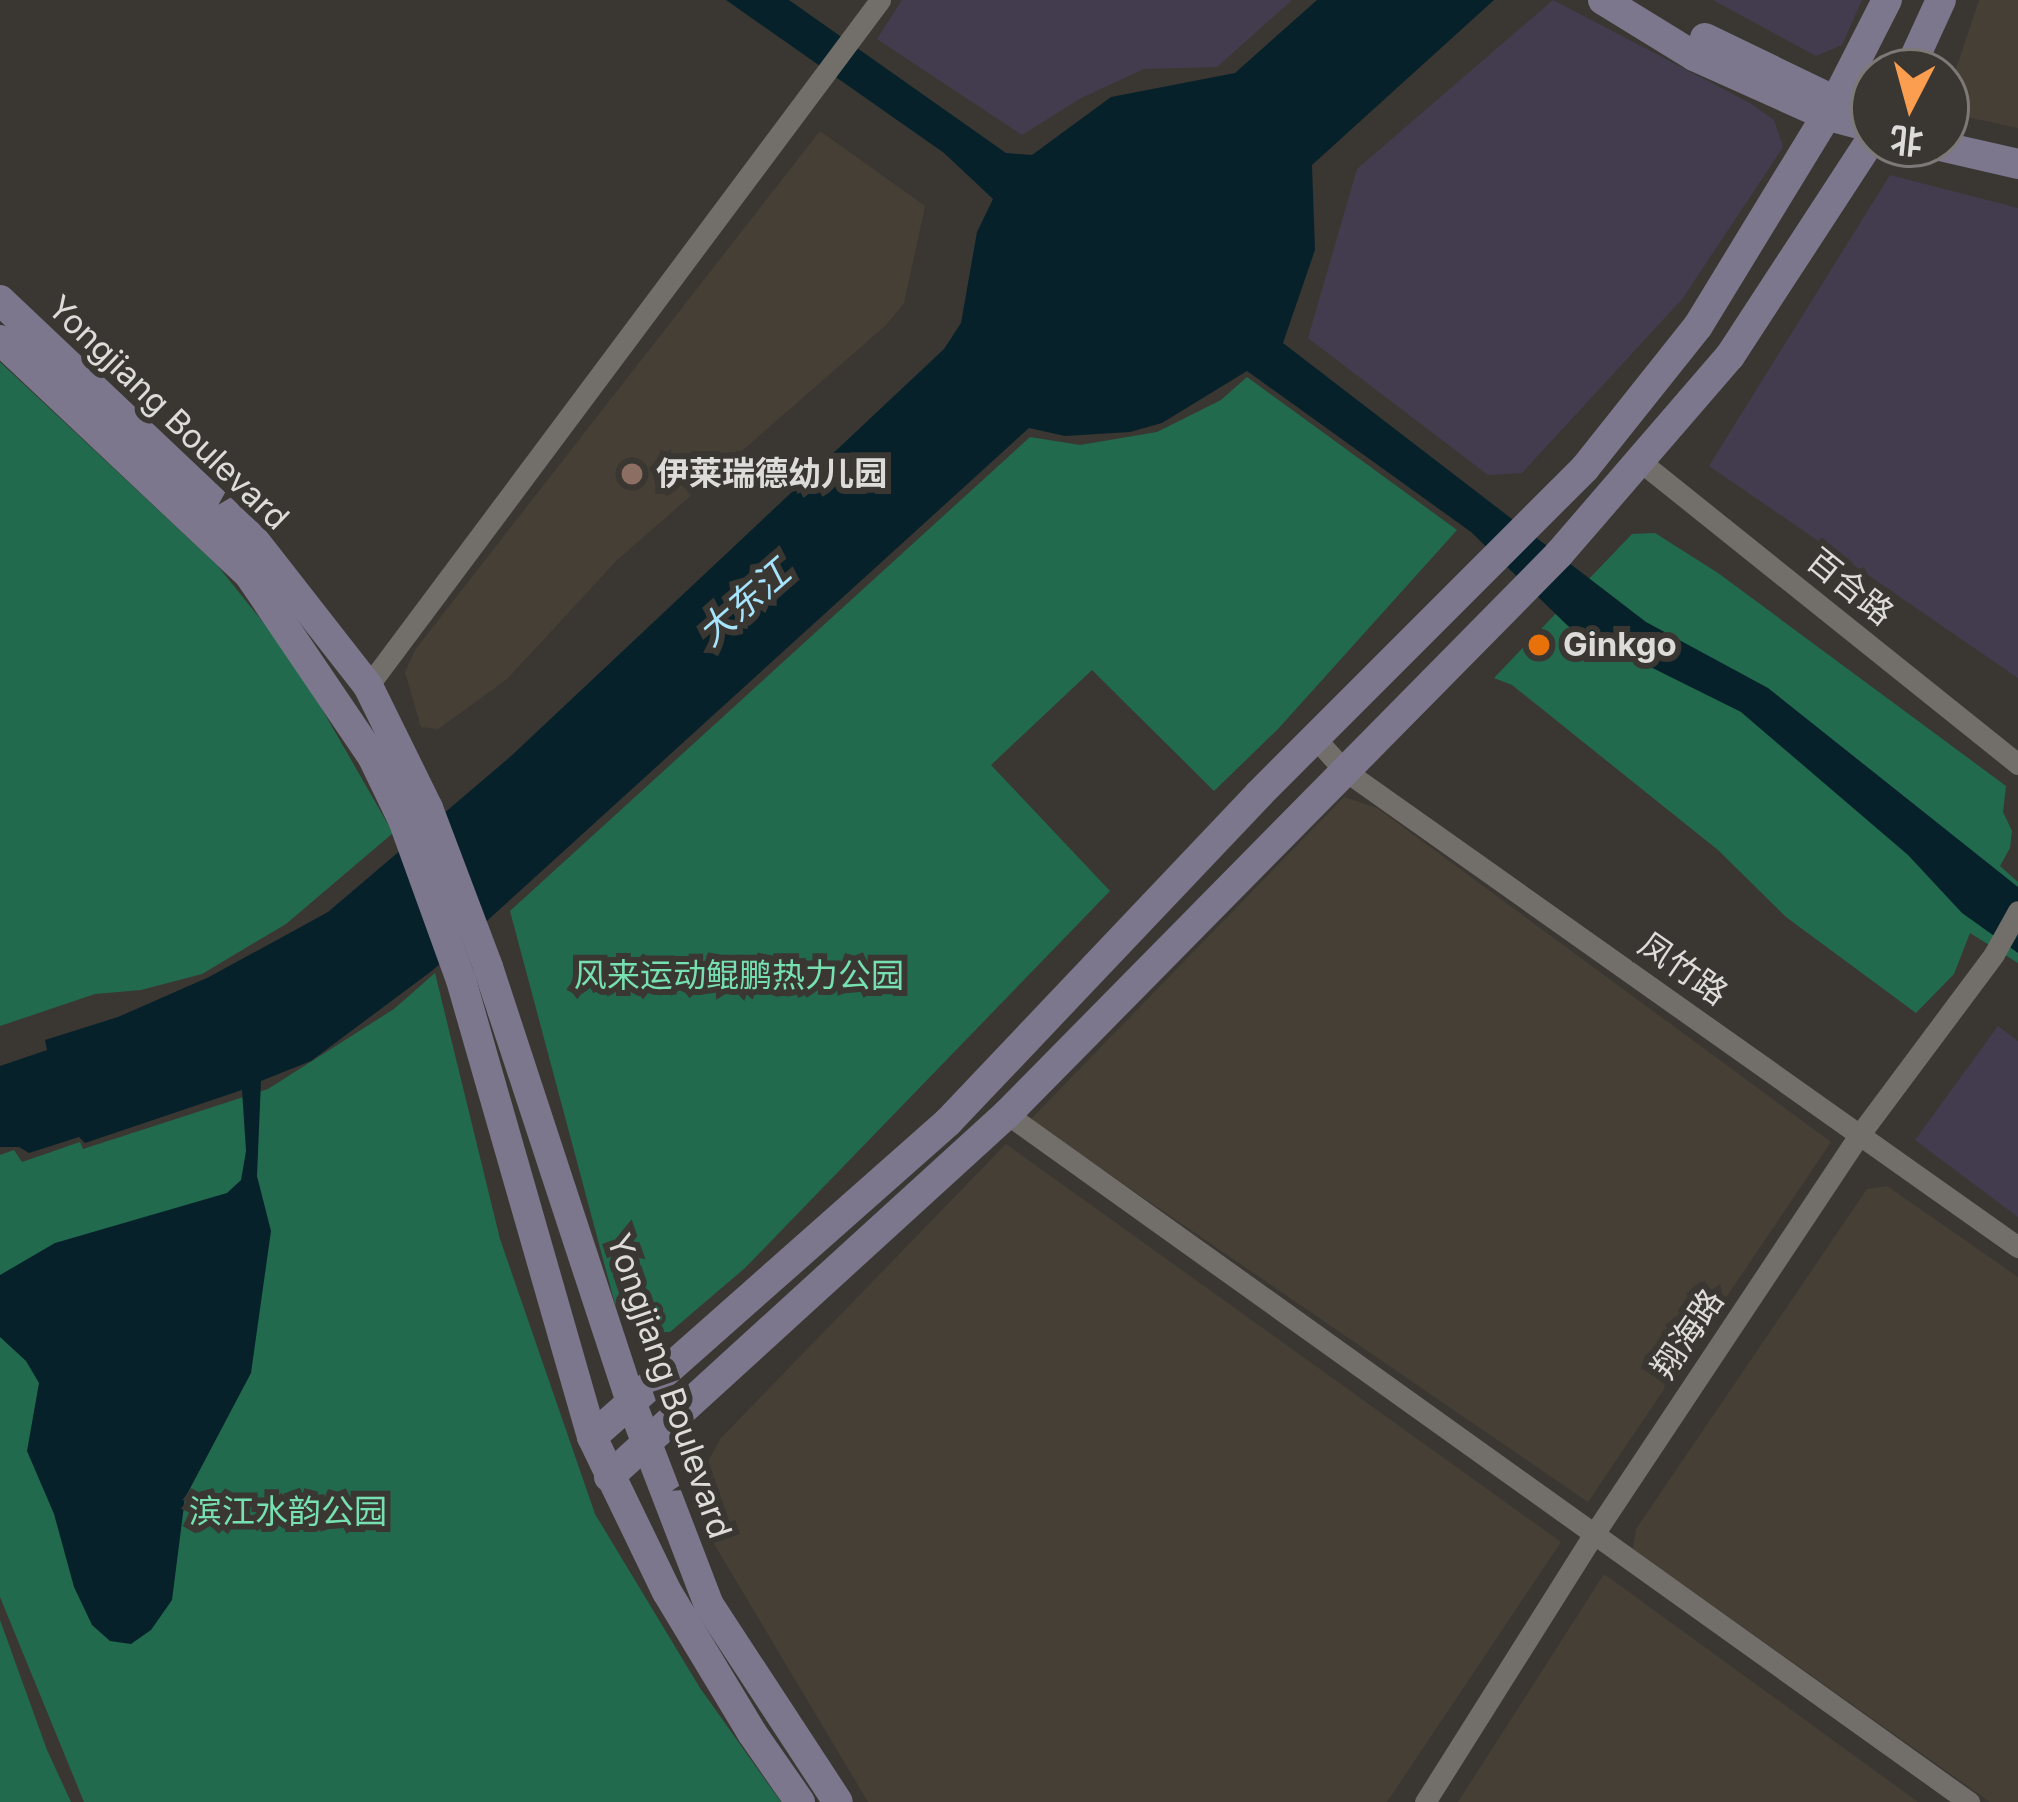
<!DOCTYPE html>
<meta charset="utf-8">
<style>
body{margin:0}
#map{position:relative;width:2018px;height:1802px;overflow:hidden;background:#3a3733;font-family:Inter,"Noto Sans SC",sans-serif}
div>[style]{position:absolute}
.commercial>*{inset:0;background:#423c4e}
.built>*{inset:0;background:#463f36}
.green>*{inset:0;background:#226a4d}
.water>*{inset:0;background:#07212a}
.street>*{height:21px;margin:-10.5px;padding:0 10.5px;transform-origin:10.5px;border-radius:10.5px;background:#726e6a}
.secondary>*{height:30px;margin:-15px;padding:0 15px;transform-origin:15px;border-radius:15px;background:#7c778c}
.dots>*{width:33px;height:33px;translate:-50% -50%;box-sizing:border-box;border:6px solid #3a3733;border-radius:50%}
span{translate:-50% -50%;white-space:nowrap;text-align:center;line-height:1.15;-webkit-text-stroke:12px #3a3733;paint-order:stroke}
.street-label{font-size:33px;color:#dedcda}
.poi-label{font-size:33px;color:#dedcda;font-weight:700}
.left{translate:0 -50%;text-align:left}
.park-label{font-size:33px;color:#77e0b1}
.water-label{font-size:36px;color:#a6e4fd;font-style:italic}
.north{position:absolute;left:1850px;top:48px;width:120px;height:120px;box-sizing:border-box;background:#3a3733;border:3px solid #7c7976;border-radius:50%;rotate:186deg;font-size:33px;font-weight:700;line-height:48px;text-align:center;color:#dedcda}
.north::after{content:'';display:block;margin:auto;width:42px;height:54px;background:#fb9e50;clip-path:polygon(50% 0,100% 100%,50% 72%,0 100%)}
</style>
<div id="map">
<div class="commercial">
<i style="clip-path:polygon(902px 0,1292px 0,1217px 67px,1144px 69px,1081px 98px,1022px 135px,877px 39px)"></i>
<i style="clip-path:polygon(1553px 0,1750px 103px,1774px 120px,1783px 147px,1683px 298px,1522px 473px,1488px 475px,1308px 338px,1357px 169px)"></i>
<i style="clip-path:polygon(1713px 0,1862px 0,1842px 45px,1816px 56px)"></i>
<i style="clip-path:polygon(1890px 175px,2018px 208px,2018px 678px,1709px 466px)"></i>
<i style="clip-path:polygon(1998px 1026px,2018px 1041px,2018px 1217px,1915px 1140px)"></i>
</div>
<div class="built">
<i style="clip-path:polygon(1979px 0,2018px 0,2018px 128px,1962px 116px,1946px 99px)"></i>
<i style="clip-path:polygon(820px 131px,925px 206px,904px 303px,886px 325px,617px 560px,507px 679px,438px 729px,421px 727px,405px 672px,415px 650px)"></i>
<i style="clip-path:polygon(1344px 797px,1377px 808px,1831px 1142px,1588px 1502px,1030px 1120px)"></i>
<i style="clip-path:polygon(1006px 1144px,1561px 1542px,1387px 1802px,868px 1802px,707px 1532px,701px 1490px,706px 1465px,721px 1438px)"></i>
<i style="clip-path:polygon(1887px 1186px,2018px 1277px,2018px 1802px,1990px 1802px,1633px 1549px,1636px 1529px,1867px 1189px)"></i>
<i style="clip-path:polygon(1604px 1574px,1918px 1802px,1458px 1802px)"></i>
</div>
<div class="green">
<i style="clip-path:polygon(0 362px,217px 565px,295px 662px,393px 833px,286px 924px,202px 974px,141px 990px,95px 994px,0 1026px)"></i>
<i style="clip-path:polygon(1247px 377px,1457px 530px,1278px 729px,1214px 791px,1092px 670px,991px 765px,1110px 891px,745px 1268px,670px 1332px,638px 1333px,615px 1304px,510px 911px,1030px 437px,1080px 445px,1157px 432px,1221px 400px)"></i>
<i style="clip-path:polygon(1655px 533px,1718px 573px,2006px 786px,2003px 812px,2012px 831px,2010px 848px,2000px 866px,2018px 882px,2018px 963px,1970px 933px,1954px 974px,1916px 1013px,1786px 917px,1718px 850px,1512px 685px,1494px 678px,1632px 534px)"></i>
<i style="clip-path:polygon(435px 973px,500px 1239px,595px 1514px,700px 1688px,781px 1802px,84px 1802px,0 1597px,0 1155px,14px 1150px,22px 1162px,80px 1142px,83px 1149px,268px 1089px,394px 1009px)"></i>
<i style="clip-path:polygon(0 1620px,47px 1750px,71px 1802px,0 1802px)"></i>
</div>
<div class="water">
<i style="clip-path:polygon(726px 0,789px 0,1006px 153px,1032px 155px,1111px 97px,1235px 73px,1317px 0,1494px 0,1312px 165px,1315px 250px,1283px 343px,1646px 622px,1768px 688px,2018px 887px,2018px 953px,1962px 913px,1908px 855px,1741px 712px,1568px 626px,1471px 532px,1247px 371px,1162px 423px,1130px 432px,1065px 436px,1029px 428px,433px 970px,311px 1061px,261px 1081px,257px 1176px,271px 1231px,251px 1373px,185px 1498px,172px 1600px,151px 1630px,131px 1644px,110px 1641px,92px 1625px,74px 1587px,54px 1514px,27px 1451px,39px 1383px,26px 1361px,0 1337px,0 1275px,55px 1243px,227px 1193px,241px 1180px,246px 1151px,242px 1090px,85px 1143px,79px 1137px,29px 1153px,19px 1147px,0 1147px,0 1066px,47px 1050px,45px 1040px,118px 1017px,209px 977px,328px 912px,510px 757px,944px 349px,961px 323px,977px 232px,993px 199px,944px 153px)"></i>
</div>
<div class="street">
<i style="left:1641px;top:462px;width:483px;rotate:38.7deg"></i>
<i style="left:368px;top:686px;width:856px;rotate:-53.26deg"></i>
<i style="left:1315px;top:738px;width:43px;rotate:47.8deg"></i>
<i style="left:1344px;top:770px;width:826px;rotate:35.29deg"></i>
<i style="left:1007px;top:1114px;width:1183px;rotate:35.57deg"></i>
<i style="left:1425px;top:1802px;width:317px;rotate:-57.8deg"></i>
<i style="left:1594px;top:1534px;width:480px;rotate:-56.4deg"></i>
<i style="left:1860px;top:1134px;width:224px;rotate:-53.3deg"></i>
<i style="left:1994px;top:954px;width:49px;rotate:-60.8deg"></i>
</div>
<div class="secondary">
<i style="left:1603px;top:0;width:107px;rotate:31.6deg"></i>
<i style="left:1694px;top:56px;width:144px;rotate:24.2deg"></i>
<i style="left:1825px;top:115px;width:51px;rotate:14.9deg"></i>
<i style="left:1705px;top:38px;width:161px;rotate:25.8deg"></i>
<i style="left:1908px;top:72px;width:79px;rotate:-65.4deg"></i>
<i style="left:1931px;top:144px;width:89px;rotate:12.9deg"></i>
<i style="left:0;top:300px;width:349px;rotate:43.4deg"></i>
<i style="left:254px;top:540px;width:185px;rotate:52deg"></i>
<i style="left:368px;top:686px;width:136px;rotate:63.8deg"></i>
<i style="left:428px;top:808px;width:170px;rotate:69.3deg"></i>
<i style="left:488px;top:967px;width:458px;rotate:71.8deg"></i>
<i style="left:631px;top:1402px;width:217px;rotate:69deg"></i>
<i style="left:709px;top:1605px;width:235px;rotate:56.8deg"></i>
<i style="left:0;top:340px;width:344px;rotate:43.3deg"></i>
<i style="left:250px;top:576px;width:220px;rotate:55.9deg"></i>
<i style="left:373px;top:758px;width:69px;rotate:64.2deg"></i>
<i style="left:403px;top:820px;width:170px;rotate:70.1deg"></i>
<i style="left:461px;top:980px;width:475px;rotate:74deg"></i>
<i style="left:592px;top:1437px;width:172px;rotate:64.2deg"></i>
<i style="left:667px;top:1592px;width:165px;rotate:58.9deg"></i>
<i style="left:752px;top:1733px;width:84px;rotate:55.2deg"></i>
<i style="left:592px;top:1437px;width:475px;rotate:-41.5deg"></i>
<i style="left:948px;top:1122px;width:452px;rotate:-46.5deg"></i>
<i style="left:1259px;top:794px;width:461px;rotate:-45deg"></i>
<i style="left:1585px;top:468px;width:181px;rotate:-51.5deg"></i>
<i style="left:1698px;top:326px;width:267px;rotate:-58.6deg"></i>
<i style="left:1837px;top:98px;width:110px;rotate:-63deg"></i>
<i style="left:609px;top:1477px;width:539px;rotate:-42.37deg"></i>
<i style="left:1007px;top:1114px;width:786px;rotate:-45.41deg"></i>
<i style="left:1559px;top:554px;width:262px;rotate:-49.2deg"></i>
<i style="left:1730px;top:356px;width:264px;rotate:-56.9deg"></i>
</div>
<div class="dots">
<i style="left:632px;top:474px;background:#8d6e63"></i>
<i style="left:1539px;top:645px;background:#e8710a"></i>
</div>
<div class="street-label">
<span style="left:168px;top:413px;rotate:44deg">Yongjiang Boulevard</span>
<span style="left:1850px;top:587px;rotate:39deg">百合路</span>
<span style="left:1683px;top:969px;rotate:35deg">凤竹路</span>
<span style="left:1688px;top:1334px;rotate:-56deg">翔海路</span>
<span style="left:669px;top:1386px;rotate:71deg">Yongjiang Boulevard</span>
</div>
<div class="poi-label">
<span class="left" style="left:656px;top:474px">伊莱瑞德幼儿园</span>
<span class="left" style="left:1563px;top:645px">Ginkgo</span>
</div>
<div class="park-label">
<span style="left:739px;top:976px">风来运动鲲鹏热力公园</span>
<span style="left:288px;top:1512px">滨江水韵公园</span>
</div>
<div class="water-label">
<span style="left:744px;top:603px;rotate:-41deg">大东江</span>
</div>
<div class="north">北</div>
</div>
